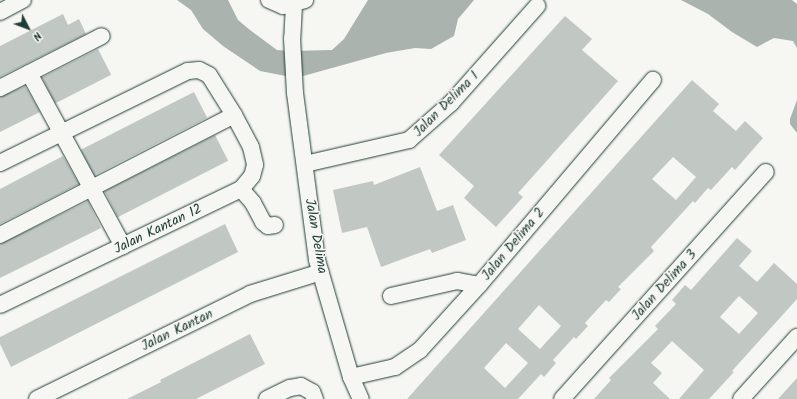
<!DOCTYPE html>
<style>
body{margin:0}
#map{position:relative;width:797px;height:399px;overflow:hidden;background:#f6f6f2;font-family:Kalam,sans-serif}
div>[style]{position:absolute}
.water>*{inset:0;background:#aab3ae}
.building>*{inset:0;background:#c1c8c3;transform-origin:0 0}
.roads{filter:drop-shadow(0 0 1px #1f3d34) drop-shadow(0 0 1px #1f3d34)}
.minor>*{height:16px;margin:-8px;padding:0 8px;transform-origin:8px;border-radius:8px;background:#f6f6f2}
span{translate:-50% -50%;white-space:nowrap;text-align:center;line-height:1.15;-webkit-text-stroke:3px #f6f6f2;paint-order:stroke}
.street-label{font-size:14px;color:#1f3d34}
.north{position:absolute;left:8px;top:8px;width:40px;height:40px;-webkit-text-stroke:3px #f6f6f2;paint-order:stroke;rotate:132deg;font-size:11px;font-weight:700;line-height:16px;text-align:center;color:#1f3d34}
.north::after{content:'';display:block;margin:auto;width:14px;height:18px;background:#1f3d34;clip-path:polygon(50% 0,100% 100%,50% 72%,0 100%)}
</style>
<div id="map">
<div class="water">
<i style="clip-path:polygon(177px 0,228px 0,238px 20px,250px 30px,277px 50px,290px 51px,332px 50px,344px 39px,368px 0,474px 0,458px 19px,454px 36px,431px 49px,415px 48px,386px 53px,296px 78px,260px 71px,223px 46px,203px 29px,191px 10px)"></i>
<i style="clip-path:polygon(681px 0,792px 0,797px 4px,797px 48px,793px 41px,774px 38px,757px 47px,732px 32px,708px 14px)"></i>
<i style="clip-path:polygon(797px 100px,797px 133px,790px 124px,790px 119px)"></i>
</div>
<div class="building">
<i style="clip-path:polygon(63px 14px,68px 25px,79px 19px,86px 34px,0 77px,0 46px)"></i>
<i style="clip-path:polygon(565px 16px,592px 39px,582px 50px,618px 81px,518px 193px,523px 197px,496px 227px,464px 198px,474px 186px,439px 155px)"></i>
<i style="left:98px;top:49px;width:29px;height:63px;rotate:63deg"></i>
<i style="clip-path:polygon(evenodd,692px 80px,719px 104px,713px 111px,736px 131px,745px 121px,763px 138px,735px 170px,732px 167px,711px 190px,708px 188px,695px 203px,693px 201px,651px 247px,654px 251px,618px 287px,621px 289px,609px 302px,606px 300px,585px 323px,588px 326px,576px 339px,574px 337px,553px 360px,556px 363px,544px 377px,541px 374px,518px 399px,407px 399px,692px 80px,673px 157px,696px 177px,676px 200px,652px 179px,673px 157px,692px 80px,539px 305px,561px 326px,540px 349px,518px 329px,539px 305px,692px 80px,506px 343px,528px 363px,505px 388px,484px 368px,506px 343px)"></i>
<i style="clip-path:polygon(25px 86px,40px 112px,0 132px,0 97px)"></i>
<i style="left:194px;top:92px;width:29px;height:127px;rotate:63deg"></i>
<i style="left:215px;top:135px;width:29px;height:124px;rotate:63deg"></i>
<i style="clip-path:polygon(63px 156px,79px 184px,0 224px,0 189px)"></i>
<i style="clip-path:polygon(420px 167px,437px 211px,453px 205px,466px 240px,432px 253px,430px 249px,381px 267px,367px 227px,342px 233px,333px 190px,373px 181px,374px 185px)"></i>
<i style="clip-path:polygon(88px 201px,101px 228px,0 278px,0 244px)"></i>
<i style="clip-path:polygon(225px 224px,238px 252px,11px 367px,0 344px,0 337px)"></i>
<i style="clip-path:polygon(evenodd,737px 238px,752px 251px,739px 266px,757px 282px,774px 263px,797px 284px,797px 299px,732px 371px,734px 372px,709px 399px,679px 399px,704px 370px,672px 341px,651px 363px,662px 373px,653px 383px,670px 399px,594px 399px,611px 380px,609px 378px,658px 329px,655px 326px,676px 304px,672px 300px,685px 285px,691px 290px,737px 238px,739px 296px,758px 313px,739px 334px,720px 317px,739px 296px)"></i>
<i style="clip-path:polygon(250px 334px,265px 364px,196px 399px,127px 399px,161px 382px,160px 380px)"></i>
<i style="clip-path:polygon(797px 378px,797px 399px,778px 399px)"></i>
</div>
<div class="roads">
<div class="minor">
<i style="left:269px;top:0;width:15px;rotate:23deg"></i>
<i style="left:283px;top:6px;width:23px;rotate:-15deg"></i>
<i style="left:294px;top:5px;width:33px;rotate:93deg"></i>
<i style="left:292px;top:38px;width:55px;rotate:86.9deg"></i>
<i style="left:295px;top:93px;width:168px;rotate:82.5deg"></i>
<i style="left:317px;top:260px;width:122px;rotate:73.8deg"></i>
<i style="left:351px;top:377px;width:24px;rotate:66deg"></i>
<i style="left:0;top:12px;width:26px;rotate:-28deg"></i>
<i style="left:29px;top:73px;width:197px;rotate:61.5deg"></i>
<i style="left:0;top:88px;width:114px;rotate:-27deg"></i>
<i style="left:0;top:163px;width:209px;rotate:-26.1deg"></i>
<i style="left:188px;top:71px;width:11px;rotate:-5deg"></i>
<i style="left:199px;top:70px;width:11px;rotate:27deg"></i>
<i style="left:209px;top:75px;width:47px;rotate:58deg"></i>
<i style="left:234px;top:115px;width:36px;rotate:62deg"></i>
<i style="left:251px;top:147px;width:18px;rotate:77deg"></i>
<i style="left:255px;top:165px;width:11px;rotate:105deg"></i>
<i style="left:252px;top:176px;width:17px;rotate:130deg"></i>
<i style="left:241px;top:189px;width:267px;rotate:154.3deg"></i>
<i style="left:305px;top:164px;width:107px;rotate:-13deg"></i>
<i style="left:409px;top:140px;width:56px;rotate:-41.4deg"></i>
<i style="left:451px;top:103px;width:130px;rotate:-48.4deg"></i>
<i style="left:241px;top:189px;width:18px;rotate:49deg"></i>
<i style="left:253px;top:203px;width:21px;rotate:62deg"></i>
<i style="left:263px;top:222px;width:6px;rotate:39deg"></i>
<i style="left:268px;top:226px;width:7px;rotate:-8deg"></i>
<i style="left:0;top:235px;width:263px;rotate:-27.1deg"></i>
<i style="left:391px;top:296px;width:68px;rotate:-12.8deg"></i>
<i style="left:457px;top:281px;width:22px;rotate:10deg"></i>
<i style="left:351px;top:377px;width:45px;rotate:-12.8deg"></i>
<i style="left:395px;top:367px;width:30px;rotate:-34deg"></i>
<i style="left:420px;top:350px;width:88px;rotate:-47.8deg"></i>
<i style="left:479px;top:285px;width:269px;rotate:-49.7deg"></i>
<i style="left:37px;top:399px;width:237px;rotate:-26.2deg"></i>
<i style="left:250px;top:294px;width:74px;rotate:-17.2deg"></i>
<i style="left:267px;top:399px;width:25px;rotate:-26deg"></i>
<i style="left:290px;top:388px;width:11px;rotate:-10deg"></i>
<i style="left:301px;top:386px;width:13px;rotate:29deg"></i>
<i style="left:312px;top:392px;width:8px;rotate:67deg"></i>
<i style="left:562px;top:399px;width:305px;rotate:-48.1deg"></i>
<i style="left:741px;top:399px;width:84px;rotate:-47.9deg"></i>
</div>
</div>
<div class="street-label">
<span style="left:446px;top:104px;rotate:-45deg">Jalan Delima 1</span>
<span style="left:158px;top:229px;rotate:-26deg">Jalan Kantan 12</span>
<span style="left:316px;top:236px;rotate:80deg">Jalan Delima</span>
<span style="left:513px;top:244px;rotate:-50deg">Jalan Delima 2</span>
<span style="left:664px;top:285px;rotate:-48deg">Jalan Delima 3</span>
<span style="left:177px;top:330px;rotate:-26deg">Jalan Kantan</span>
</div>
<div class="north">N</div>
</div>
